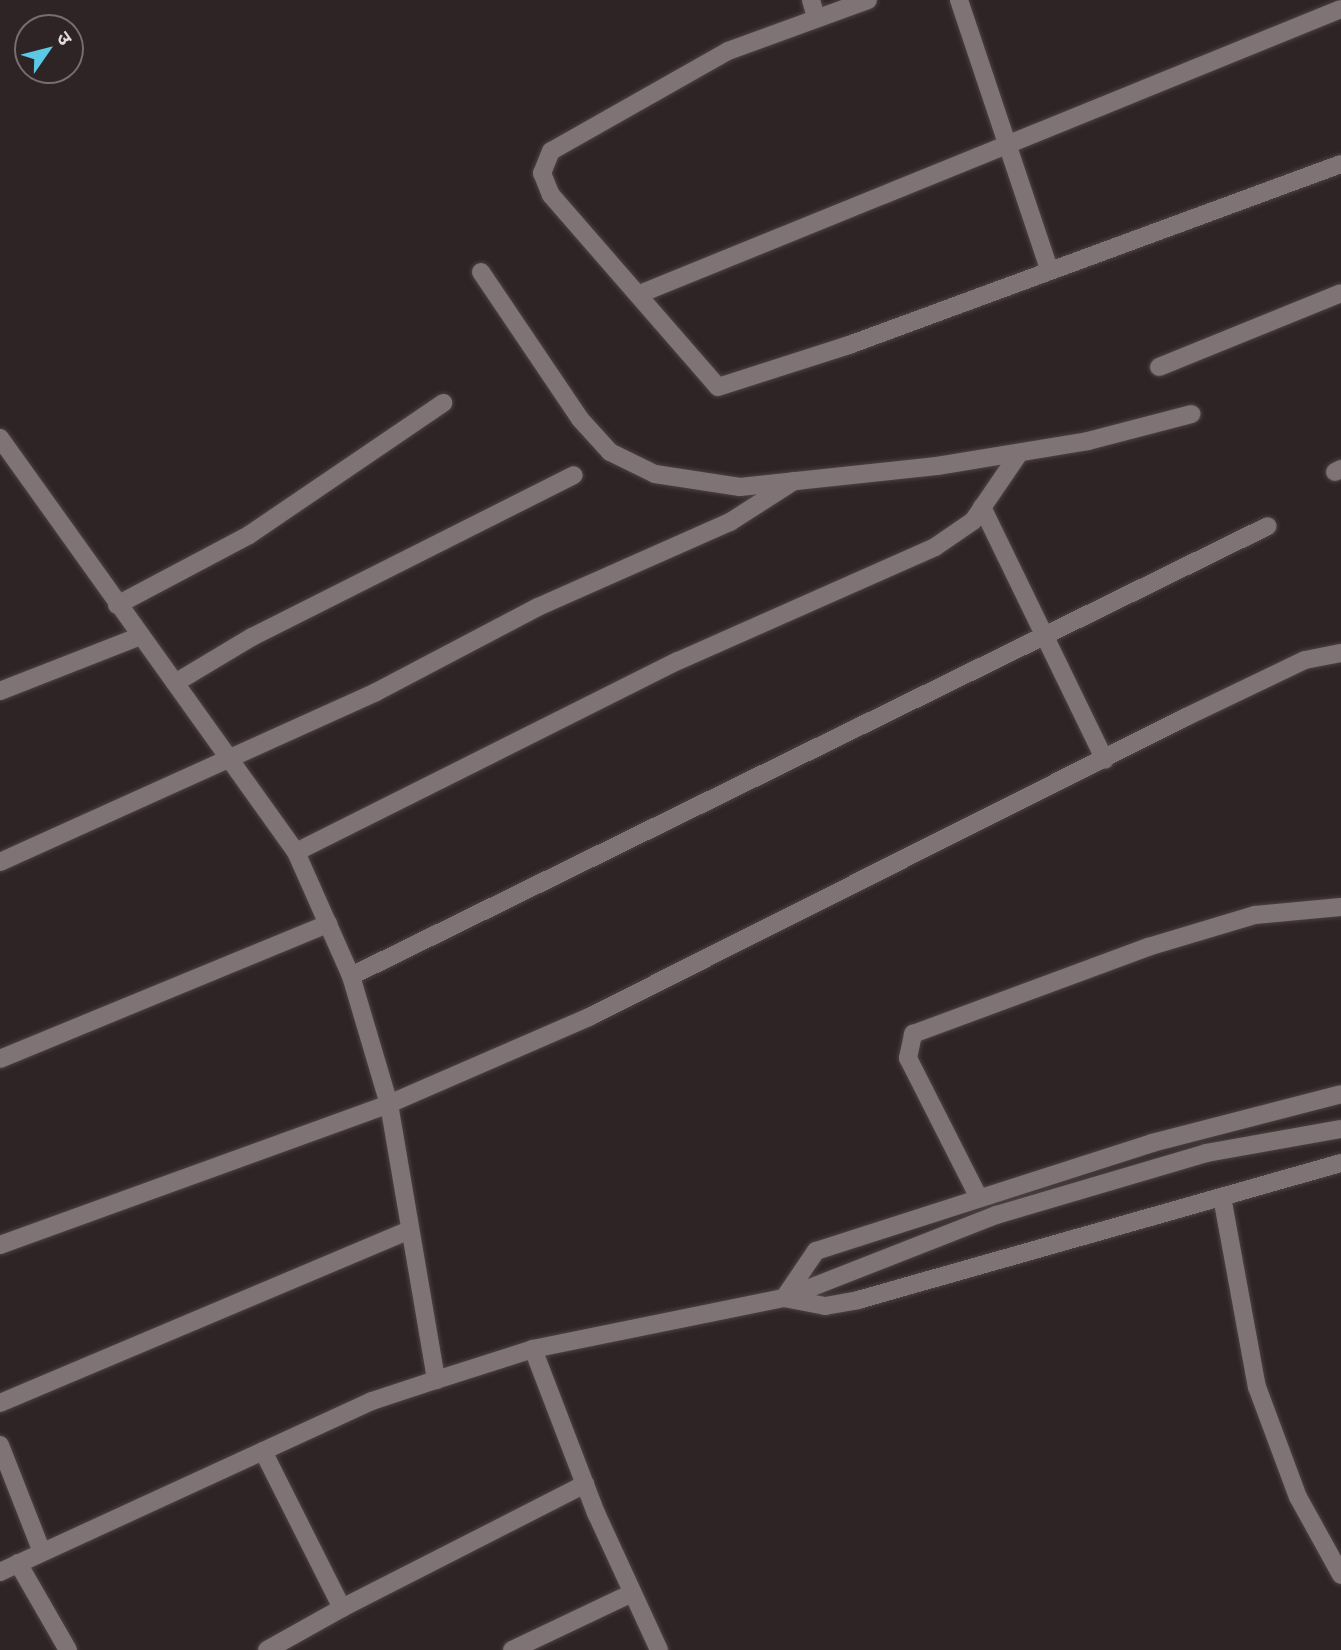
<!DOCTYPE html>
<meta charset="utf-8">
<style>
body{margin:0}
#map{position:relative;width:1341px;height:1650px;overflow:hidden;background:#2f2425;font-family:"Public Sans","Noto Sans Devanagari",sans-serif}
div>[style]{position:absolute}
.roads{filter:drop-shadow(0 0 2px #4b4243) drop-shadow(0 0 2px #4b4243)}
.minor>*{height:18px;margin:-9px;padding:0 9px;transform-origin:9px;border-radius:9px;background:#807375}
span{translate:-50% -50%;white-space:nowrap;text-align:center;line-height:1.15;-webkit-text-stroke:7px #2f2425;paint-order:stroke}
.north{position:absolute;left:14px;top:14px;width:70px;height:70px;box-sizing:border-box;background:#2f2425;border:2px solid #776d6e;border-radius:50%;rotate:55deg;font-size:19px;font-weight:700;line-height:28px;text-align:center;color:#e2dadb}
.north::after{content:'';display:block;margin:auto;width:24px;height:32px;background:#5bc8e6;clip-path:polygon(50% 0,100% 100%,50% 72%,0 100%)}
</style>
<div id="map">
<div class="roads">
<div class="minor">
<i style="left:811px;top:0;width:18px;rotate:74deg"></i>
<i style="left:868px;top:0;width:149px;rotate:160deg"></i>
<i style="left:728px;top:51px;width:203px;rotate:150.5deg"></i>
<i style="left:551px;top:151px;width:24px;rotate:112deg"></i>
<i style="left:542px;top:173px;width:24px;rotate:68deg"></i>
<i style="left:551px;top:195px;width:254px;rotate:49deg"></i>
<i style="left:718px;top:387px;width:138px;rotate:-17.8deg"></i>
<i style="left:849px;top:345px;width:524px;rotate:-20.2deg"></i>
<i style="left:959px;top:0;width:284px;rotate:71.5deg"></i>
<i style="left:481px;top:272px;width:177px;rotate:56deg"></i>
<i style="left:580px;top:419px;width:45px;rotate:47.7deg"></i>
<i style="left:610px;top:452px;width:50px;rotate:26.1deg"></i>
<i style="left:655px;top:474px;width:86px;rotate:8.7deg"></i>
<i style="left:740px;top:487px;width:198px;rotate:-6.1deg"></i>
<i style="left:937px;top:466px;width:153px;rotate:-9.4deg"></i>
<i style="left:1088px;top:441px;width:107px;rotate:-14.6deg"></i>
<i style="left:642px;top:293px;width:754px;rotate:-22.11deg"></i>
<i style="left:1159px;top:367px;width:196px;rotate:-22.1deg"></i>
<i style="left:0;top:438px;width:509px;rotate:54.44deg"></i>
<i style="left:296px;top:852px;width:136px;rotate:66.1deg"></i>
<i style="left:351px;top:976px;width:134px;rotate:73.5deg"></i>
<i style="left:389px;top:1104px;width:280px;rotate:80.3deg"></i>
<i style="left:1335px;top:472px;width:7px;rotate:-27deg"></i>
<i style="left:982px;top:507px;width:281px;rotate:64.1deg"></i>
<i style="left:117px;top:605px;width:149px;rotate:-27.9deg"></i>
<i style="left:249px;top:535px;width:235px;rotate:-34.2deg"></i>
<i style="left:175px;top:683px;width:90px;rotate:-30.9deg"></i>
<i style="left:252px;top:637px;width:360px;rotate:-26.7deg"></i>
<i style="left:0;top:691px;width:150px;rotate:-21.4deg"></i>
<i style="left:296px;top:852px;width:427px;rotate:-26.6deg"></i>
<i style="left:678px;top:661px;width:281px;rotate:-23.9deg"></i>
<i style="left:935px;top:547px;width:46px;rotate:-34.4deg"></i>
<i style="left:973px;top:521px;width:80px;rotate:-55.7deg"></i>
<i style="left:0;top:862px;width:413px;rotate:-24.3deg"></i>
<i style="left:376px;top:692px;width:183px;rotate:-27.7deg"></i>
<i style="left:538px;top:607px;width:210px;rotate:-23.9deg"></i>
<i style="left:730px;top:522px;width:76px;rotate:-32.6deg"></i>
<i style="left:351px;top:976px;width:1021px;rotate:-26.14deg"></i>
<i style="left:0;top:1059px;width:355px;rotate:-22.4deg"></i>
<i style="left:1222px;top:1197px;width:193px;rotate:79.6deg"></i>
<i style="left:1257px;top:1387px;width:117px;rotate:69.6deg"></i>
<i style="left:1298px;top:1497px;width:89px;rotate:61.1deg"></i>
<i style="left:979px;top:1198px;width:157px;rotate:-116.9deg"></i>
<i style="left:908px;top:1058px;width:25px;rotate:-78deg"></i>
<i style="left:913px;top:1034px;width:251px;rotate:-20.3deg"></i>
<i style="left:1148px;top:947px;width:112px;rotate:-16.7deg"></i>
<i style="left:1255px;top:915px;width:86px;rotate:-5.3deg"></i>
<i style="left:0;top:1245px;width:414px;rotate:-19.9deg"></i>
<i style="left:389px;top:1104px;width:218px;rotate:-23.5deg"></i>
<i style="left:589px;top:1017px;width:668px;rotate:-26.68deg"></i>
<i style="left:1186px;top:717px;width:132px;rotate:-25.6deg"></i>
<i style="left:1305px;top:660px;width:37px;rotate:-11deg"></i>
<i style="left:784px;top:1298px;width:57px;rotate:-55.8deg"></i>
<i style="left:816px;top:1251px;width:353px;rotate:-17.8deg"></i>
<i style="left:1152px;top:1143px;width:195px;rotate:-14.5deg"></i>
<i style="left:784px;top:1298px;width:42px;rotate:11deg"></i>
<i style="left:825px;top:1306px;width:34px;rotate:-10deg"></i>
<i style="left:858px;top:1300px;width:502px;rotate:-15.84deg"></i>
<i style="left:533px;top:1349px;width:176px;rotate:69deg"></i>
<i style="left:596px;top:1513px;width:151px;rotate:65.3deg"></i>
<i style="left:0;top:1403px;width:445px;rotate:-22.9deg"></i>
<i style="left:0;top:1445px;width:115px;rotate:68.6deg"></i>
<i style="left:263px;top:1451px;width:176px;rotate:63.3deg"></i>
<i style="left:342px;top:1608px;width:273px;rotate:-27deg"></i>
<i style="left:18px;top:1563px;width:100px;rotate:60.1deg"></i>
<i style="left:0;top:1572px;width:409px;rotate:-24.7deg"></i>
<i style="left:372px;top:1401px;width:67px;rotate:-18.2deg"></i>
<i style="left:436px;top:1380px;width:102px;rotate:-17.7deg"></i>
<i style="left:533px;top:1349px;width:256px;rotate:-11.5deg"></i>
<i style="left:784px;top:1298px;width:228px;rotate:-21.4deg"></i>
<i style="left:996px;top:1215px;width:219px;rotate:-16.4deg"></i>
<i style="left:1206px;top:1153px;width:137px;rotate:-10.1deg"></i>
<i style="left:267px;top:1650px;width:86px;rotate:-29.2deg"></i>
<i style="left:512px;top:1650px;width:133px;rotate:-25.4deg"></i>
</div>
</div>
<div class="north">उ</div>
</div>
